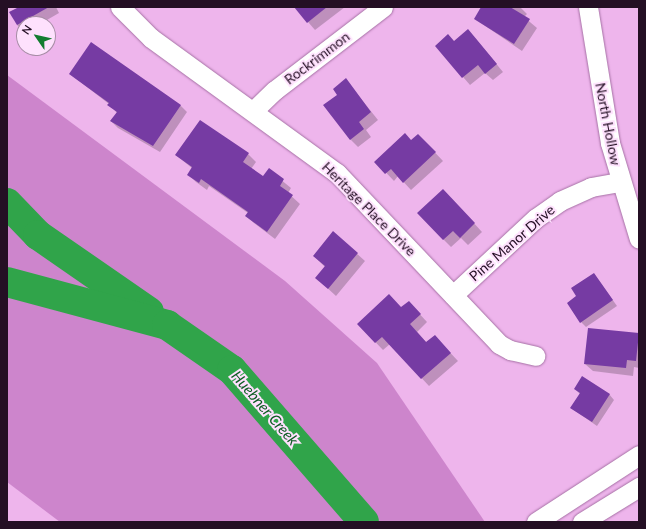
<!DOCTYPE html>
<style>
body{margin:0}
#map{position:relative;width:646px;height:529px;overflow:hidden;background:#eeb5ec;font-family:Lato,sans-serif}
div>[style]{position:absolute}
.green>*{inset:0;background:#cd85cc}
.shadow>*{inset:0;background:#0003}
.river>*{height:30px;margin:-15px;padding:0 15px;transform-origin:15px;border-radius:15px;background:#30a44a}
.building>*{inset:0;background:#763ba3}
.roads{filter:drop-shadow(0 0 1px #a671a5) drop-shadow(0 0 1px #a671a5)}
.minor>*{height:19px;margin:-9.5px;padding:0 9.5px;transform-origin:9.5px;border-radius:9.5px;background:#fff}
span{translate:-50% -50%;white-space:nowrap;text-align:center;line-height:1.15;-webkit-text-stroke:4px #fee1fd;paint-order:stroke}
.street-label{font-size:14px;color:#240f24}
.water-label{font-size:15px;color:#0d5d23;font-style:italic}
.frame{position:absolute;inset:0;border:8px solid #240f24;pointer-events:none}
.north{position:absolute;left:16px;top:16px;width:40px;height:40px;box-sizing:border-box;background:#fee1fd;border:1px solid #a78da6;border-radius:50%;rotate:304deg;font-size:11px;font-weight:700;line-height:16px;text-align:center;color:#240f24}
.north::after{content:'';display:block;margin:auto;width:14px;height:18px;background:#137c30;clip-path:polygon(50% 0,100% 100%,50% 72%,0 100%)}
</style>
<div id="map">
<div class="green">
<i style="clip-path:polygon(7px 75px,285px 281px,377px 363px,485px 522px,60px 522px,7px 482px)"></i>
</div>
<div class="shadow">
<i style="clip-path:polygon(17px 7px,56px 7px,59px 13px,40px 24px,24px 24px,24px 31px,17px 25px)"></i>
<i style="clip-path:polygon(295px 7px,345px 7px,315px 30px)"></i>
<i style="clip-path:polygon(482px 7px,520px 7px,527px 14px,524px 17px,537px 28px,522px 51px,475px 19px)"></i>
<i style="clip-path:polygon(475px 38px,503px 72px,493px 80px,485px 73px,470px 85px,436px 46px)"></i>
<i style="clip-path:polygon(70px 74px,180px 105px,187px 112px,160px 152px,118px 128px,111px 121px,117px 113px,109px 104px)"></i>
<i style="clip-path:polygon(346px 80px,378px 120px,366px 130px,371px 137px,358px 147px,350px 139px,338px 95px)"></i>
<i style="clip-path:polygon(412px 141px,426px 143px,443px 161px,411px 190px,398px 176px,394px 181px,376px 162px)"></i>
<i style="clip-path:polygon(248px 154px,256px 162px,251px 169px,263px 177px,269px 170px,291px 188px,288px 193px,300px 204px,275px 239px,254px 223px,246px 216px,248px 213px,209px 186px,207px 190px,196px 182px,189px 175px,193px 169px,176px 155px)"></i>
<i style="clip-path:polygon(451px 198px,482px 232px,468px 245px,461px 238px,451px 247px,443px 239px)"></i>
<i style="clip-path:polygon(334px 233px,365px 261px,336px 296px,324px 285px,325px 267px,314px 256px)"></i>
<i style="clip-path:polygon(594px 274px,617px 306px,586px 327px,581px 322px,578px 296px)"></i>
<i style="clip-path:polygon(402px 309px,416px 310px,427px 322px,417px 332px,427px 343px,442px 344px,458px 361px,429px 386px,390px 344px,383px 350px,358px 324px)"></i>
<i style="clip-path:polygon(639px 335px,639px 368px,634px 367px,633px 376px,593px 371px,585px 364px)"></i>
<i style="clip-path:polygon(575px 389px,609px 394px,614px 400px,597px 426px,571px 408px,580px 394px)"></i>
</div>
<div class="river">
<i style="left:7px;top:203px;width:45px;rotate:45.9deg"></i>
<i style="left:38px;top:235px;width:135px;rotate:34.7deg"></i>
<i style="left:7px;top:282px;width:166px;rotate:15deg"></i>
<i style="left:167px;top:325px;width:79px;rotate:34.7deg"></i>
<i style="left:232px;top:370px;width:201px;rotate:49deg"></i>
</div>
<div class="building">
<i style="clip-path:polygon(19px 7px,49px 7px,17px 25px,9px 12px)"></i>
<i style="clip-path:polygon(294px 7px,327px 7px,307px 23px)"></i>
<i style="clip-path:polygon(481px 7px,510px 7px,530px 19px,514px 44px,474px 19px)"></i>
<i style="clip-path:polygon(468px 29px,497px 64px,485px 74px,478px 65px,462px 78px,435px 46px,448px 34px,454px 41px)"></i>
<i style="clip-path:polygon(91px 42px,181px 105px,153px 146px,110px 121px,117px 112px,107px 105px,109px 103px,69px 74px)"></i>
<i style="clip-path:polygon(346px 78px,371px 112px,359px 122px,364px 129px,350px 140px,323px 105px,337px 95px,333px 89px)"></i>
<i style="clip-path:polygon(200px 120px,249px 153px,243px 162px,263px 176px,269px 168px,284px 179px,280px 186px,293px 195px,267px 232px,245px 216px,248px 212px,201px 179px,199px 183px,187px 175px,192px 167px,175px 155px)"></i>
<i style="clip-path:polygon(405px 133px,411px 140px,418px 134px,436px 152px,403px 183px,391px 169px,385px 174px,374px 162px)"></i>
<i style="clip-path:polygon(443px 189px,475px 223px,460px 238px,453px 231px,443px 240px,417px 213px)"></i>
<i style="clip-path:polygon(333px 231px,358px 253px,328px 289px,315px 278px,325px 266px,313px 256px)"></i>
<i style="clip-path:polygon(594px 273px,613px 300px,580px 323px,567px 303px,576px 296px,571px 288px)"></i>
<i style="clip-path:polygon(389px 294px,401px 307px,409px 301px,421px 314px,410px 324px,426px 342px,435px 335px,451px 353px,421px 379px,382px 337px,375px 343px,357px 324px)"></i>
<i style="clip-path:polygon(588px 328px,639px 333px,636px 361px,627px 360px,626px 368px,584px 364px)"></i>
<i style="clip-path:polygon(582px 376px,610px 394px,592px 422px,570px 408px,580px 393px,574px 389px)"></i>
</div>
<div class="roads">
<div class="minor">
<i style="left:120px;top:7px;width:44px;rotate:45deg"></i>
<i style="left:151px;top:38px;width:230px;rotate:36deg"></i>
<i style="left:337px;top:173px;width:236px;rotate:46.5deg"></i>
<i style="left:499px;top:344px;width:13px;rotate:29deg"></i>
<i style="left:510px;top:350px;width:26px;rotate:13deg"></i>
<i style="left:588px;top:7px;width:138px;rotate:80.8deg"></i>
<i style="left:610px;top:143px;width:100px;rotate:73.2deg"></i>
<i style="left:253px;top:111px;width:30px;rotate:-44deg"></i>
<i style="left:275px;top:90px;width:136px;rotate:-37.5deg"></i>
<i style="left:453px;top:295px;width:113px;rotate:-42.9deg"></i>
<i style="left:536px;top:218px;width:29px;rotate:-35deg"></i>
<i style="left:560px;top:201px;width:34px;rotate:-24deg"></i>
<i style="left:591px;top:187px;width:28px;rotate:-10deg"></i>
<i style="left:536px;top:522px;width:123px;rotate:-33deg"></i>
<i style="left:582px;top:522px;width:67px;rotate:-31.6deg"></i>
</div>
</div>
<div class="street-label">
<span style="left:317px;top:58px;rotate:-37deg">Rockrimmon</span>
<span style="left:608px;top:124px;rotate:79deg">North Hollow</span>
<span style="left:369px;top:209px;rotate:45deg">Heritage Place Drive</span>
<span style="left:512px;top:243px;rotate:-41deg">Pine Manor Drive</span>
</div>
<div class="water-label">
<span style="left:265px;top:408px;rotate:49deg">Huebner Creek</span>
</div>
<div class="frame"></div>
<div class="north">N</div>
</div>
